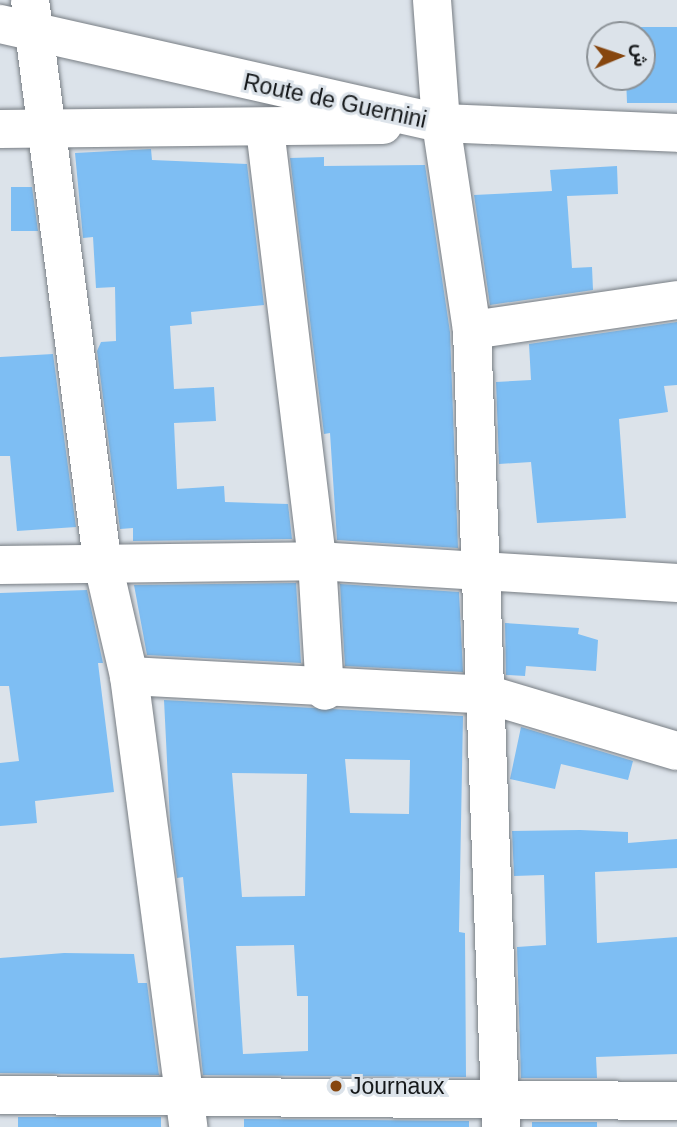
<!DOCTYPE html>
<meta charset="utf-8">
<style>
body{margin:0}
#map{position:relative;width:677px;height:1127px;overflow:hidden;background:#dce3ea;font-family:Arial,Vazirmatn,sans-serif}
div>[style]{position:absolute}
.building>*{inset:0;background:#7ebef3;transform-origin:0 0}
.roads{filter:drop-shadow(0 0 2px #787e84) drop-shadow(0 0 2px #787e84)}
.minor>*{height:38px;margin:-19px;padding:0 19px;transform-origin:19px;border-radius:19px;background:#fff}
.dots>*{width:19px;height:19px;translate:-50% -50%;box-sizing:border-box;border:4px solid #dce3ea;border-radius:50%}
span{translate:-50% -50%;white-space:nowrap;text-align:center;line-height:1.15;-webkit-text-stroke:6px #dce3ea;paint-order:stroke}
.street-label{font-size:23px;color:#15181a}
.poi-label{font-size:23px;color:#15181a}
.left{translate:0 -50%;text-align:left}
.north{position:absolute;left:586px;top:21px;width:70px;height:70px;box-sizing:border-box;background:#dce3ea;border:2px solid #8c9297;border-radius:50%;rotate:88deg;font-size:19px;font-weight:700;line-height:28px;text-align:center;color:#15181a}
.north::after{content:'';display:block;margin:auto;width:24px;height:32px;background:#86460f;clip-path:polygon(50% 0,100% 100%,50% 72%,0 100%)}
</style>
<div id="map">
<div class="building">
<i style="clip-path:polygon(626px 27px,677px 27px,677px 103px,627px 103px,626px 77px,642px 77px,642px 35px,626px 35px)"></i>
<i style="clip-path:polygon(151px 149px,152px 160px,247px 164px,264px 305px,191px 312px,192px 324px,170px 326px,174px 389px,214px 387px,216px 421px,174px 423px,177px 489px,224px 486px,225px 502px,288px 504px,292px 539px,133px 541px,133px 528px,120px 529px,97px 351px,101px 342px,116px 341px,115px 287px,96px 288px,93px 237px,83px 238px,75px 153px)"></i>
<i style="clip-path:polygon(324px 157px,324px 166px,425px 165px,450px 332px,458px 548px,337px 540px,330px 433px,324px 434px,290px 158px)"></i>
<i style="clip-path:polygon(617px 166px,618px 194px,567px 196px,572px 268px,592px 267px,593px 290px,490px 305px,474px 195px,552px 191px,550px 170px)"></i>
<i style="clip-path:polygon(11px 187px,32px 187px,38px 231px,11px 231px)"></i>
<i style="clip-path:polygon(677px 322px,677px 385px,664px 386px,668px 412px,619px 419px,626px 518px,537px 523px,531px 462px,499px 464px,496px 382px,531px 380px,529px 344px)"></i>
<i style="clip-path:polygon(53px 354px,76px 527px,17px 531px,10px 456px,0 456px,0 357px)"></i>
<i style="clip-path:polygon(296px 583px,301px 663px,147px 655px,134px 585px)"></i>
<i style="clip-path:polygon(340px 584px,459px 592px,463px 672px,345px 666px)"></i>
<i style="clip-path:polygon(87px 590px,103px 663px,98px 663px,114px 792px,35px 801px,37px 823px,0 826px,0 763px,19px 761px,9px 686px,0 686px,0 593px)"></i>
<i style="clip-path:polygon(505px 623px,579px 628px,578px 634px,598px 640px,596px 671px,526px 666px,525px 676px,506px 675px)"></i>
<i style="clip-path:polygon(evenodd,164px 700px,463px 716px,459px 932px,465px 933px,466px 1077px,203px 1075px,183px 877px,177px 878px,170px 821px,164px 700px,345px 759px,410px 760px,409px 814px,350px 813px,345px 759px,164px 700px,232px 773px,307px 774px,305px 896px,242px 897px,232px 773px,164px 700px,294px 945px,297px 996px,308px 996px,308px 1051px,243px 1054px,236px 946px,294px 945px)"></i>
<i style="clip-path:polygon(521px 727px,633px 761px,628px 780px,561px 764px,555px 789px,510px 779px)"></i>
<i style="clip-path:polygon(580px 830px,628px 832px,628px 843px,677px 839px,677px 868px,595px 872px,597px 943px,677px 937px,677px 1054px,596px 1057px,597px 1078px,521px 1078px,517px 947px,546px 945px,544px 875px,514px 876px,512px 831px)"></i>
<i style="clip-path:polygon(64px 953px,134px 954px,138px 983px,147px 983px,159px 1075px,0 1073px,0 958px)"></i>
<i style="left:18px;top:1117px;width:143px;height:10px"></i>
<i style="clip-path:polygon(244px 1119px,469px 1121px,469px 1127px,244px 1127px)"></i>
<i style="left:532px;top:1122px;width:65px;height:5px"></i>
</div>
<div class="roads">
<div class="minor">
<i style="left:30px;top:0;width:565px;rotate:82.67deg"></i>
<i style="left:102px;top:560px;width:119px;rotate:76.9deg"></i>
<i style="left:129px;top:676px;width:455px;rotate:82.5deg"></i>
<i style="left:432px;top:0;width:123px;rotate:85.8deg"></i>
<i style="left:441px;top:123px;width:209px;rotate:81.5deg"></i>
<i style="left:472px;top:330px;width:798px;rotate:87.92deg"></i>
<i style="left:0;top:24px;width:452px;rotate:12.7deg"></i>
<i style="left:441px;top:123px;width:236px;rotate:2.4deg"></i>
<i style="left:0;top:129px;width:383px;rotate:-0.6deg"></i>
<i style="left:265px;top:129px;width:435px;rotate:83.1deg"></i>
<i style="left:317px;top:561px;width:130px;rotate:86.5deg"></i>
<i style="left:472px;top:330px;width:207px;rotate:-8.3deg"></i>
<i style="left:0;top:565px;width:317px;rotate:-0.7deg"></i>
<i style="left:317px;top:561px;width:361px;rotate:3.5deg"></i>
<i style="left:129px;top:676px;width:361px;rotate:3deg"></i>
<i style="left:489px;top:695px;width:196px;rotate:16.6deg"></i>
<i style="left:0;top:1095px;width:677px;rotate:0.51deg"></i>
</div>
</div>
<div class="dots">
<i style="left:336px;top:1086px;background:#86460f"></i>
</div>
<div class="street-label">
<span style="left:335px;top:101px;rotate:12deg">Route de Guernini</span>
</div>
<div class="poi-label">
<span class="left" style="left:350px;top:1086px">Journaux</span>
</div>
<div class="north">ش</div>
</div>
